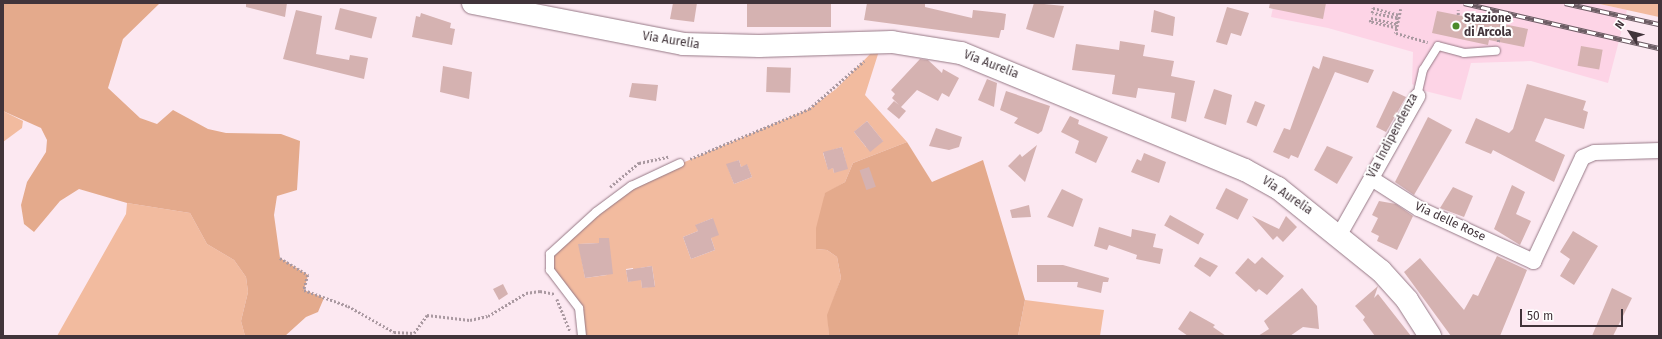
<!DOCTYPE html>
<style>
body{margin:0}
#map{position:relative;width:1662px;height:339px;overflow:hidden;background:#fce8f1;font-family:"Fira Sans",sans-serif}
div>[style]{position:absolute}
.built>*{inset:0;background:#fdd4e6}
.green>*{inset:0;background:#f2bb9f}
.forest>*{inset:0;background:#e4aa8c}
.building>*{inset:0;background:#d5b2b1;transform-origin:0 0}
.path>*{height:2.5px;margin-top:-1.25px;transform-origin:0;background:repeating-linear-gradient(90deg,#aa99a1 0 2px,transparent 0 4px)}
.roads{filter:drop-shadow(0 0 1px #967986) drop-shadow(0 0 1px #967986)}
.service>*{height:8px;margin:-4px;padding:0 4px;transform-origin:4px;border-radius:4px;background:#fff}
.minor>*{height:15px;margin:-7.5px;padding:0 7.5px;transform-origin:7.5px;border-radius:7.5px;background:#fff}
.primary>*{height:22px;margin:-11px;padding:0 11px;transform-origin:11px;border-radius:11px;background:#fff}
.rail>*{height:4.5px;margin-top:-2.25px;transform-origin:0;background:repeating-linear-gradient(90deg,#fff 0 9px,#6c5d64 0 18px);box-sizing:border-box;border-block:1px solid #6c5d64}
.dots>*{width:11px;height:11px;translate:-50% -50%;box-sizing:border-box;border:2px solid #fff;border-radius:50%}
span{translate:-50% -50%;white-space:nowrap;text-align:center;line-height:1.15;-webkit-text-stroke:4px #fff;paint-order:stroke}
.poi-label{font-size:12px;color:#41343a;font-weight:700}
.left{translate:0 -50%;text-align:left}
.street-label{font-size:12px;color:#41343a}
.frame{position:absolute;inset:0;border:4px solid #41343a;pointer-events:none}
.north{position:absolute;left:1610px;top:12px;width:40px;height:40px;-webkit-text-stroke:3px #fff;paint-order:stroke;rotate:306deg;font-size:11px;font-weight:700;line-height:16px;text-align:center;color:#41343a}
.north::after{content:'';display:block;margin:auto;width:14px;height:18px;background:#41343a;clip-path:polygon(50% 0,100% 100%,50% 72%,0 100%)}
.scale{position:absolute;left:1520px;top:309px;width:103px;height:18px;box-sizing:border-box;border:2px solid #41343a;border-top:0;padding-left:5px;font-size:12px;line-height:14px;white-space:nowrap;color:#41343a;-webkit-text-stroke:3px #fff;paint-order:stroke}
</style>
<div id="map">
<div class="built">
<i style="clip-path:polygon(1274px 3px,1595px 3px,1627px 10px,1608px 83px,1531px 61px,1471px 63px,1461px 100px,1425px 91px,1412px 84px,1413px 52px,1328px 28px,1271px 17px)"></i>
</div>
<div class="green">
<i style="clip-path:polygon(1595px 3px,1659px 3px,1659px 17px)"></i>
<i style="clip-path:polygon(evenodd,875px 49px,879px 51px,865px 95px,907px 142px,853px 163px,845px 182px,825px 194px,816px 249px,827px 250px,837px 257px,841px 278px,828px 315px,829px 336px,581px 336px,579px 308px,550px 270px,550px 254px,640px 181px,809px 109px,836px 89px,875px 49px,867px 121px,883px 141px,873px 148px,866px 147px,854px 132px,867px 121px,875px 49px,842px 147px,846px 163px,834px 173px,833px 168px,828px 169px,823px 153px,842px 147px,875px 49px,739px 160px,741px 167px,747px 165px,752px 177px,734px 184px,727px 165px,739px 160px,875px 49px,713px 218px,711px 238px,715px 250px,691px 259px,683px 237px,698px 231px,696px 225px,713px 218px,875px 49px,599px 238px,609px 238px,607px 275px,585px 278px,579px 244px,599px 243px,599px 238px,875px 49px,652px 266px,655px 286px,642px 288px,640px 268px,652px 266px,875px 49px,633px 268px,635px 280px,628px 282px,626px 269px,633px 268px)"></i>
<i style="clip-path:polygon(3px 111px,23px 121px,22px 128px,3px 142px)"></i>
<i style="clip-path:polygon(127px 203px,190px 213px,207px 244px,234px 260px,246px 277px,248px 292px,241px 321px,245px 336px,57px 336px,126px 214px)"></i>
<i style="clip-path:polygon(1025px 300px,1104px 310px,1100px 336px,1018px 336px)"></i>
</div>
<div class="forest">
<i style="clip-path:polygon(3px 3px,160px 3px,123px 39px,108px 88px,140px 118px,157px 124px,173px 110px,208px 129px,226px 133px,281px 134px,300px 141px,297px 190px,277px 196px,274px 215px,280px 258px,308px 275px,304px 290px,324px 298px,318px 312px,306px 317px,285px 336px,245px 336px,241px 321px,248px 292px,246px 277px,234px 260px,207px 244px,190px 213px,127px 203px,79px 189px,60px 201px,34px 232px,24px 224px,21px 205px,27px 182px,46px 152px,47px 140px,41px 128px,3px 111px)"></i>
<i style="clip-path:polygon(907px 142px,932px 182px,983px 160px,1025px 300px,1018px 336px,829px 336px,827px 315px,841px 278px,837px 257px,827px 250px,816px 249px,816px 228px,825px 193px,845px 182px,853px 163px)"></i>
</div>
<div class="building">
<i style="clip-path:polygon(246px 3px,287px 3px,285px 17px,246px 7px)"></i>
<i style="clip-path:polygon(673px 3px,697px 3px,694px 22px,670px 19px)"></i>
<i style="left:747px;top:3px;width:84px;height:24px"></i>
<i style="clip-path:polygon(867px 3px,925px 3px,925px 7px,972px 18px,973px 10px,1001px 13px,1006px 14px,1004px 30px,1001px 30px,999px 38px,864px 20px)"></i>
<i style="clip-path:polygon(1034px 3px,1064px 6px,1054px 38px,1026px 29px)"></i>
<i style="clip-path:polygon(1270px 3px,1326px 3px,1323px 19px,1269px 8px)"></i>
<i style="clip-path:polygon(1227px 7px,1249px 13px,1241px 36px,1231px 33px,1227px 45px,1216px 42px)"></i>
<i style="left:340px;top:8px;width:38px;height:22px;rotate:14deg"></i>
<i style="clip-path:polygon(296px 10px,322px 16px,316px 54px,349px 60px,350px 55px,368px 58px,364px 79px,283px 59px)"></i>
<i style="clip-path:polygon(1154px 10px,1175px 17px,1173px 36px,1151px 32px)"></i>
<i style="clip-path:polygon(1437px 11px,1528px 29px,1524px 47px,1489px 40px,1488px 45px,1432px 33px)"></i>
<i style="clip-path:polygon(421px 13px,451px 23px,450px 28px,455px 29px,452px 45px,412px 37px,416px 16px,420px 17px)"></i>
<i style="clip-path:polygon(1120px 41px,1145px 45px,1143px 56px,1174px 61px,1171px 76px,1195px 81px,1186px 122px,1171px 118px,1175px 93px,1138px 88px,1136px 98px,1112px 94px,1115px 75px,1072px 70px,1076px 44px,1119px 50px)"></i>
<i style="left:1581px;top:46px;width:22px;height:20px;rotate:10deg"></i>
<i style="clip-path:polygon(1323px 56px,1374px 70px,1368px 83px,1335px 72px,1298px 158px,1291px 155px,1289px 159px,1273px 152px,1284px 128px,1290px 130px,1313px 66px,1319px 69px)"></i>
<i style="clip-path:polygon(920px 59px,928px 60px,942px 73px,943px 69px,959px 78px,949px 97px,942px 93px,938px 101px,917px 90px,901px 107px,906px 111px,899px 119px,887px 109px,894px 101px,899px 105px,892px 98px,895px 94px,891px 90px)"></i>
<i style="clip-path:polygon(443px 66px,472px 72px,469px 99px,440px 92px)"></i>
<i style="left:767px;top:67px;width:24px;height:25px;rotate:2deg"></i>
<i style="clip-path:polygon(987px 79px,997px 83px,994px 107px,978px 100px)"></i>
<i style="clip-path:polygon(632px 83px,658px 85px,656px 101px,629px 97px)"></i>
<i style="clip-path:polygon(1527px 84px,1586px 101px,1583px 110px,1588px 112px,1584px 129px,1545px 118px,1535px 141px,1565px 155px,1554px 182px,1493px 150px,1491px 154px,1465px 143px,1476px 118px,1509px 133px,1513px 129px)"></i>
<i style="clip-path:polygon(1214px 89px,1232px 95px,1226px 125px,1204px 118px)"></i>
<i style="clip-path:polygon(1006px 91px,1050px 106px,1042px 131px,1038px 134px,1014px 123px,1018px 118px,1000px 110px)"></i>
<i style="clip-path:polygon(1393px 91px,1406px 97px,1386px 132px,1376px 127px)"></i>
<i style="left:1255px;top:101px;width:11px;height:23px;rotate:22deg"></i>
<i style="clip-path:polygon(1070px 116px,1079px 120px,1078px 124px,1108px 137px,1096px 163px,1075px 153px,1079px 141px,1061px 132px)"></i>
<i style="clip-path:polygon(1428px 117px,1452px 130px,1414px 195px,1395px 182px)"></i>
<i style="left:867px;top:121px;width:26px;height:17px;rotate:51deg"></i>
<i style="clip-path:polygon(936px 128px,962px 137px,959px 147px,949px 150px,929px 146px)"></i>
<i style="clip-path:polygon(1037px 145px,1025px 182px,1008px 166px,1020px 154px,1022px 157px)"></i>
<i style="clip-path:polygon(1327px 146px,1353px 157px,1337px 184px,1314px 170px)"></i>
<i style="clip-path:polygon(842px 147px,848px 169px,834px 173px,833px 168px,828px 170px,823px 152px)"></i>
<i style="clip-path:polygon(1144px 153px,1166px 162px,1159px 183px,1131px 172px,1137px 159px,1141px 161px)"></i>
<i style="clip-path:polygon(739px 160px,741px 167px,747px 164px,752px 177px,734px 184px,726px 164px)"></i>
<i style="left:869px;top:167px;width:21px;height:10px;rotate:71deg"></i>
<i style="clip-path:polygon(1512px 185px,1525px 192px,1516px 214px,1531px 221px,1520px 245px,1494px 229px)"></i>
<i style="clip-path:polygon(1453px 187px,1473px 196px,1464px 217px,1440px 208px)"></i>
<i style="left:1226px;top:188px;width:25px;height:23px;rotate:27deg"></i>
<i style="clip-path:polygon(1062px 189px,1083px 199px,1073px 227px,1047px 217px)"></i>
<i style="clip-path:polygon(1379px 201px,1396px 204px,1413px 216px,1397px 250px,1377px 241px,1379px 236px,1371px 232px,1378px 218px,1372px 215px)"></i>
<i style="clip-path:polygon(1029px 205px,1031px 217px,1012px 218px,1010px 210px)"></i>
<i style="left:1170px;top:215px;width:39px;height:12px;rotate:29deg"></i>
<i style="clip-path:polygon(1252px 216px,1279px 229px,1286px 216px,1297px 227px,1283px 242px,1277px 236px,1273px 240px)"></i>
<i style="clip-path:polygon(713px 218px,719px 235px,711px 238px,715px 250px,691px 259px,683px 237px,698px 231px,695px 225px)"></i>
<i style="clip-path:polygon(1099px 227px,1131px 237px,1132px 229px,1156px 234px,1153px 247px,1163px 249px,1160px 264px,1136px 259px,1137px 255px,1109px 245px,1107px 250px,1094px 246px)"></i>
<i style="clip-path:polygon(1573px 231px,1598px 246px,1574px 285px,1560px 276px,1570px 259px,1560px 252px)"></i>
<i style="clip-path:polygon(599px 238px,609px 238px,613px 274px,585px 278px,578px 244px,599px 243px)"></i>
<i style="clip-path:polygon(1497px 256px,1527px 270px,1500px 336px,1451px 336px,1404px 272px,1420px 258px,1464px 310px,1473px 294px,1478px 296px)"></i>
<i style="clip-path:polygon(1200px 257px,1218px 266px,1210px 277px,1194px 266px)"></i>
<i style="clip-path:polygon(1262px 257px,1284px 276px,1267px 295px,1259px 289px,1256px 292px,1235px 273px,1248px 258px,1255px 264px)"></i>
<i style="clip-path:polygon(1037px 265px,1063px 265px,1109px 278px,1108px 282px,1103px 282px,1101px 293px,1077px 287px,1078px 282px,1037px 282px)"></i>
<i style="clip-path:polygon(652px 266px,655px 287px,642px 288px,641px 280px,628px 282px,626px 270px)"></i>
<i style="clip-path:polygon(503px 284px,508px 294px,499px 300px,493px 289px)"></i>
<i style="clip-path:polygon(1378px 286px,1374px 298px,1378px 294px,1411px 336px,1375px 336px,1363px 320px,1365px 317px,1355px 306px)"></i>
<i style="clip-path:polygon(1302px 288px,1317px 306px,1319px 329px,1303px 327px,1290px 336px,1258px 336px,1269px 329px,1264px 321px)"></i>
<i style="clip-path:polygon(1612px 288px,1632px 298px,1613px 336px,1592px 336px)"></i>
<i style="clip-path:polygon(1190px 311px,1215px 325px,1213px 327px,1226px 336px,1188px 336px,1178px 329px)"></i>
</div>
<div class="path">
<i style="left:1401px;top:9px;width:25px;rotate:102deg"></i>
<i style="left:1396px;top:33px;width:33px;rotate:16deg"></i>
<i style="left:1458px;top:15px;width:5px;rotate:-90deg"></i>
<i style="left:1397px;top:28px;width:28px;rotate:-167deg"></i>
<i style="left:1370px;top:22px;width:4px;rotate:-76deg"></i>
<i style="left:1371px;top:18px;width:26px;rotate:13deg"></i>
<i style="left:1396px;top:24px;width:6px;rotate:-81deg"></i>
<i style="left:1397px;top:18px;width:25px;rotate:-169deg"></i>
<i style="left:1372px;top:13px;width:5px;rotate:-79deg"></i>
<i style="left:1373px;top:8px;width:28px;rotate:15deg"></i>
<i style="left:1498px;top:42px;width:22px;rotate:-80deg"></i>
<i style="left:690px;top:159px;width:129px;rotate:-22.8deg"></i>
<i style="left:809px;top:109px;width:73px;rotate:-41.1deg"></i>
<i style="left:610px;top:187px;width:38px;rotate:-40deg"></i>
<i style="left:639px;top:163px;width:30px;rotate:-12deg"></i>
<i style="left:280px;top:258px;width:33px;rotate:31deg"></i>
<i style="left:308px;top:275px;width:16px;rotate:105deg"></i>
<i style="left:304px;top:290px;width:47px;rotate:20deg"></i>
<i style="left:348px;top:306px;width:53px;rotate:29.5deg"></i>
<i style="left:394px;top:332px;width:20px;rotate:3deg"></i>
<i style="left:414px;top:333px;width:22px;rotate:-54deg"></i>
<i style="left:427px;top:315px;width:43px;rotate:6.6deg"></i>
<i style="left:470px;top:320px;width:18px;rotate:-13deg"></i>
<i style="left:488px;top:316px;width:44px;rotate:-31.2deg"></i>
<i style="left:526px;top:293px;width:14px;rotate:-8deg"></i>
<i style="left:540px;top:291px;width:15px;rotate:11deg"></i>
<i style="left:557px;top:299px;width:35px;rotate:68deg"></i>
</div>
<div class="roads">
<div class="service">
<i style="left:1417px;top:96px;width:27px;rotate:-77deg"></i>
<i style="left:1423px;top:70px;width:28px;rotate:-58deg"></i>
<i style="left:1438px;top:46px;width:27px;rotate:15deg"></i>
<i style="left:1464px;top:53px;width:32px;rotate:-4deg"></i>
<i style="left:582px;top:336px;width:28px;rotate:-96deg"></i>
<i style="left:579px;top:308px;width:48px;rotate:-127.3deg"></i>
<i style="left:550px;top:270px;width:16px;rotate:-90deg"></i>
<i style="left:550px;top:254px;width:62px;rotate:-42.4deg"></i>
<i style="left:596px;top:212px;width:44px;rotate:-36.6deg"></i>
<i style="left:631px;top:186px;width:54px;rotate:-25.1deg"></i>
</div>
<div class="minor">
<i style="left:1371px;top:178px;width:56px;rotate:32.6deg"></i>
<i style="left:1418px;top:208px;width:127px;rotate:24.7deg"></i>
<i style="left:1533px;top:261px;width:115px;rotate:-64.8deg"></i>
<i style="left:1582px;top:157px;width:13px;rotate:-23deg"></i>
<i style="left:1594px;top:152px;width:65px;rotate:-1.8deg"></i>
<i style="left:1339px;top:234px;width:159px;rotate:-60.5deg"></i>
</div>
<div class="primary">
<i style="left:473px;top:3px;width:214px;rotate:11deg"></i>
<i style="left:683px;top:44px;width:76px;rotate:1.5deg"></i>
<i style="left:759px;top:46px;width:133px;rotate:-1.7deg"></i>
<i style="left:892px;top:42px;width:70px;rotate:9.1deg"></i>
<i style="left:961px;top:53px;width:307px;rotate:22.4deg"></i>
<i style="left:1245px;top:170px;width:38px;rotate:29deg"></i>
<i style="left:1278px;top:188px;width:132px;rotate:38.9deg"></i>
<i style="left:1381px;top:271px;width:39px;rotate:48deg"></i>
<i style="left:1407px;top:300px;width:43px;rotate:57.4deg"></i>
</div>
</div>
<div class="rail">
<i style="left:1464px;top:3px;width:200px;rotate:13deg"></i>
<i style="left:1565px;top:3px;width:96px;rotate:12.6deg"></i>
</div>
<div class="dots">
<i style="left:1456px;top:26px;background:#4c8b2b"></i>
</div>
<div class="poi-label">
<span class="left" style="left:1464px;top:26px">Stazione<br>di Arcola</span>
</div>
<div class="street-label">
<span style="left:671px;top:41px;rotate:9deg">Via Aurelia</span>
<span style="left:991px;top:65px;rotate:21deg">Via Aurelia</span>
<span style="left:1393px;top:136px;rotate:-62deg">Via Indipendenza</span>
<span style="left:1287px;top:196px;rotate:34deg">Via Aurelia</span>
<span style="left:1450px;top:222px;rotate:25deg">Via delle Rose</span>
</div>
<div class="frame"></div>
<div class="north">N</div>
<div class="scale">50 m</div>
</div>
